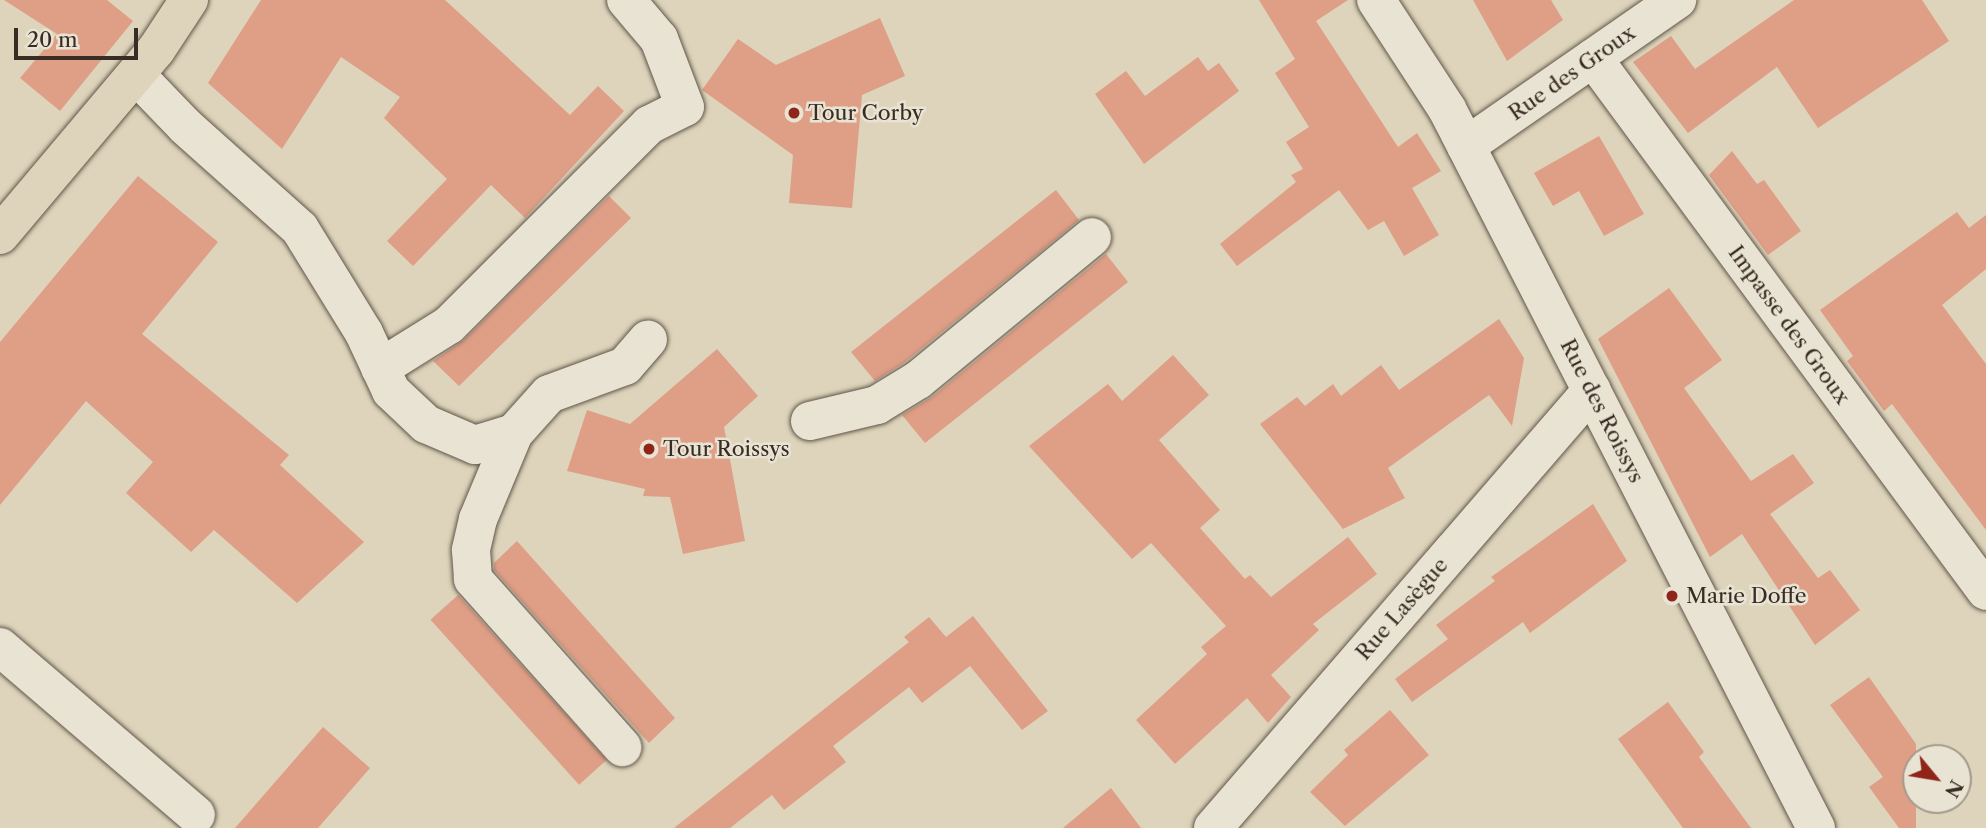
<!DOCTYPE html>
<meta charset="utf-8">
<style>
body{margin:0}
#map{position:relative;width:1986px;height:828px;overflow:hidden;background:#ddd4bb;font-family:"Libre Caslon Text",serif}
div>[style]{position:absolute}
.building>*{inset:0;background:#df9e86;transform-origin:0 0}
.roads{filter:drop-shadow(0 0 2px #62564a) drop-shadow(0 0 2px #62564a)}
.minor>*{height:38px;margin:-19px;padding:0 19px;transform-origin:19px;border-radius:19px;background:#e9e3d3}
.major>*{height:38px;margin:-19px;padding:0 19px;transform-origin:19px;border-radius:19px;background:#ddd4bb}
.dots>*{width:19px;height:19px;translate:-50% -50%;box-sizing:border-box;border:4px solid #e9e3d3;border-radius:50%}
span{translate:-50% -50%;white-space:nowrap;text-align:center;line-height:1.15;-webkit-text-stroke:5px #e9e3d3;paint-order:stroke}
.street-label{font-size:21px;color:#392c24}
.poi-label{font-size:21px;color:#392c24}
.left{translate:0 -50%;text-align:left}
.north{position:absolute;left:1902px;top:744px;width:70px;height:70px;box-sizing:border-box;background:#e9e3d3;border:2px solid #a39a8d;border-radius:50%;rotate:120deg;font-size:19px;font-weight:700;line-height:28px;text-align:center;color:#392c24}
.north::after{content:'';display:block;margin:auto;width:24px;height:32px;background:#8f2418;clip-path:polygon(50% 0,100% 100%,50% 72%,0 100%)}
.scale{position:absolute;left:14px;top:28px;width:124px;height:32px;box-sizing:border-box;border:4px solid #392c24;border-top:0;padding-left:9px;font-size:21px;line-height:24px;white-space:nowrap;color:#392c24;-webkit-text-stroke:5px #e9e3d3;paint-order:stroke}
</style>
<div id="map">
<div class="building">
<i style="clip-path:polygon(4px 0,107px 0,133px 21px,60px 111px,20px 78px,57px 34px)"></i>
<i style="clip-path:polygon(261px 0,445px 0,570px 115px,598px 86px,624px 111px,525px 218px,491px 185px,413px 266px,387px 241px,447px 179px,384px 118px,400px 97px,341px 57px,282px 149px,208px 83px)"></i>
<i style="clip-path:polygon(1259px 0,1348px 0,1316px 21px,1398px 147px,1417px 133px,1441px 171px,1412px 188px,1439px 235px,1404px 256px,1384px 221px,1368px 230px,1339px 190px,1237px 266px,1220px 244px,1296px 182px,1291px 175px,1303px 169px,1286px 142px,1309px 127px,1275px 73px,1295px 59px)"></i>
<i style="clip-path:polygon(1473px 0,1551px 0,1563px 20px,1507px 61px)"></i>
<i style="clip-path:polygon(1794px 0,1922px 0,1949px 41px,1818px 128px,1777px 67px,1688px 133px,1633px 62px,1671px 36px,1695px 69px)"></i>
<i style="clip-path:polygon(880px 18px,905px 76px,862px 95px,852px 208px,789px 203px,793px 155px,702px 90px,738px 39px,776px 65px)"></i>
<i style="clip-path:polygon(1198px 57px,1208px 71px,1219px 63px,1239px 91px,1144px 164px,1095px 94px,1126px 71px,1145px 96px)"></i>
<i style="clip-path:polygon(1599px 136px,1644px 214px,1604px 236px,1579px 191px,1553px 206px,1534px 173px)"></i>
<i style="clip-path:polygon(1732px 151px,1757px 184px,1764px 180px,1801px 231px,1768px 255px,1709px 175px)"></i>
<i style="clip-path:polygon(138px 176px,218px 242px,142px 334px,289px 455px,280px 465px,364px 542px,297px 603px,214px 530px,191px 552px,126px 493px,153px 462px,86px 401px,0 505px,0 342px)"></i>
<i style="clip-path:polygon(1056px 190px,1079px 220px,905px 362px,875px 381px,851px 352px)"></i>
<i style="clip-path:polygon(609px 196px,631px 218px,459px 386px,433px 361px,464px 340px)"></i>
<i style="clip-path:polygon(1957px 212px,1969px 228px,1986px 215px,1986px 269px,1942px 305px,1986px 364px,1986px 530px,1892px 404px,1884px 411px,1847px 361px,1853px 356px,1820px 310px)"></i>
<i style="clip-path:polygon(1106px 254px,1128px 282px,925px 443px,902px 415px,932px 397px)"></i>
<i style="clip-path:polygon(1669px 288px,1722px 360px,1684px 388px,1751px 481px,1793px 454px,1814px 483px,1770px 514px,1818px 578px,1830px 570px,1860px 610px,1815px 645px,1742px 534px,1710px 557px,1598px 339px)"></i>
<i style="clip-path:polygon(1499px 319px,1524px 358px,1512px 426px,1489px 395px,1388px 468px,1405px 498px,1343px 529px,1260px 424px,1297px 397px,1305px 406px,1333px 384px,1341px 396px,1381px 365px,1399px 390px)"></i>
<i style="clip-path:polygon(717px 349px,758px 396px,724px 427px,745px 541px,683px 554px,670px 497px,643px 496px,645px 489px,567px 471px,587px 410px,630px 424px)"></i>
<i style="clip-path:polygon(1173px 355px,1209px 395px,1159px 440px,1220px 510px,1200px 528px,1245px 579px,1250px 575px,1271px 597px,1348px 537px,1377px 574px,1313px 624px,1319px 630px,1271px 675px,1291px 697px,1268px 723px,1247px 698px,1175px 764px,1136px 720px,1207px 654px,1201px 647px,1226px 626px,1151px 543px,1132px 559px,1029px 446px,1108px 384px,1122px 401px)"></i>
<i style="clip-path:polygon(1593px 504px,1627px 561px,1530px 633px,1523px 622px,1412px 702px,1395px 679px,1448px 639px,1436px 625px,1495px 581px,1491px 577px)"></i>
<i style="clip-path:polygon(517px 541px,675px 718px,649px 743px,494px 570px,494px 563px)"></i>
<i style="left:458px;top:595px;width:222px;height:37px;rotate:48deg"></i>
<i style="clip-path:polygon(973px 616px,1048px 711px,1022px 730px,970px 666px,922px 703px,909px 687px,833px 746px,846px 762px,784px 810px,772px 795px,730px 828px,674px 828px,909px 642px,904px 637px,929px 617px,946px 637px)"></i>
<i style="clip-path:polygon(1869px 677px,1916px 744px,1916px 828px,1899px 828px,1869px 787px,1883px 777px,1830px 705px)"></i>
<i style="clip-path:polygon(1668px 702px,1704px 752px,1699px 757px,1751px 828px,1683px 828px,1618px 739px)"></i>
<i style="clip-path:polygon(1390px 710px,1429px 755px,1345px 826px,1310px 792px,1348px 755px,1344px 750px)"></i>
<i style="clip-path:polygon(323px 727px,370px 768px,318px 828px,235px 828px)"></i>
<i style="clip-path:polygon(1111px 788px,1141px 828px,1063px 828px)"></i>
</div>
<div class="roads">
<div class="minor">
<i style="left:1376px;top:0;width:130px;rotate:56.9deg"></i>
<i style="left:1447px;top:109px;width:808px;rotate:62.83deg"></i>
<i style="left:1593px;top:58px;width:662px;rotate:53.6deg"></i>
<i style="left:136px;top:75px;width:71px;rotate:46.1deg"></i>
<i style="left:185px;top:126px;width:154px;rotate:41.8deg"></i>
<i style="left:300px;top:229px;width:122px;rotate:58.4deg"></i>
<i style="left:364px;top:333px;width:64px;rotate:65deg"></i>
<i style="left:391px;top:391px;width:48px;rotate:43.3deg"></i>
<i style="left:426px;top:424px;width:53px;rotate:23.2deg"></i>
<i style="left:475px;top:445px;width:41px;rotate:-17.1deg"></i>
<i style="left:514px;top:433px;width:52px;rotate:-48.1deg"></i>
<i style="left:549px;top:394px;width:81px;rotate:-20.2deg"></i>
<i style="left:625px;top:366px;width:35px;rotate:-49deg"></i>
<i style="left:1466px;top:146px;width:257px;rotate:-34.7deg"></i>
<i style="left:380px;top:368px;width:81px;rotate:-31.9deg"></i>
<i style="left:449px;top:325px;width:283px;rotate:-45deg"></i>
<i style="left:649px;top:125px;width:40px;rotate:-26.6deg"></i>
<i style="left:685px;top:107px;width:73px;rotate:-110.9deg"></i>
<i style="left:659px;top:39px;width:51px;rotate:-130.2deg"></i>
<i style="left:810px;top:421px;width:69px;rotate:-13.4deg"></i>
<i style="left:877px;top:405px;width:48px;rotate:-31.4deg"></i>
<i style="left:918px;top:380px;width:225px;rotate:-39.4deg"></i>
<i style="left:514px;top:433px;width:93px;rotate:112.7deg"></i>
<i style="left:478px;top:519px;width:32px;rotate:103deg"></i>
<i style="left:471px;top:550px;width:29px;rotate:86deg"></i>
<i style="left:473px;top:579px;width:225px;rotate:48.4deg"></i>
<i style="left:0;top:647px;width:258px;rotate:40.6deg"></i>
<i style="left:1213px;top:828px;width:579px;rotate:-49.13deg"></i>
</div>
<div class="major">
<i style="left:0;top:235px;width:242px;rotate:-49.9deg"></i>
<i style="left:156px;top:50px;width:60px;rotate:-56.6deg"></i>
</div>
</div>
<div class="dots">
<i style="left:794px;top:113px;background:#8f2418"></i>
<i style="left:649px;top:449px;background:#8f2418"></i>
<i style="left:1672px;top:596px;background:#8f2418"></i>
</div>
<div class="street-label">
<span style="left:1572px;top:73px;rotate:-35deg">Rue des Groux</span>
<span style="left:1789px;top:325px;rotate:54deg">Impasse des Groux</span>
<span style="left:1602px;top:411px;rotate:63deg">Rue des Roissys</span>
<span style="left:1402px;top:609px;rotate:-49deg">Rue Lasègue</span>
</div>
<div class="poi-label">
<span class="left" style="left:808px;top:113px">Tour Corby</span>
<span class="left" style="left:663px;top:449px">Tour Roissys</span>
<span class="left" style="left:1686px;top:596px">Marie Doffe</span>
</div>
<div class="north">N</div>
<div class="scale">20 m</div>
</div>
